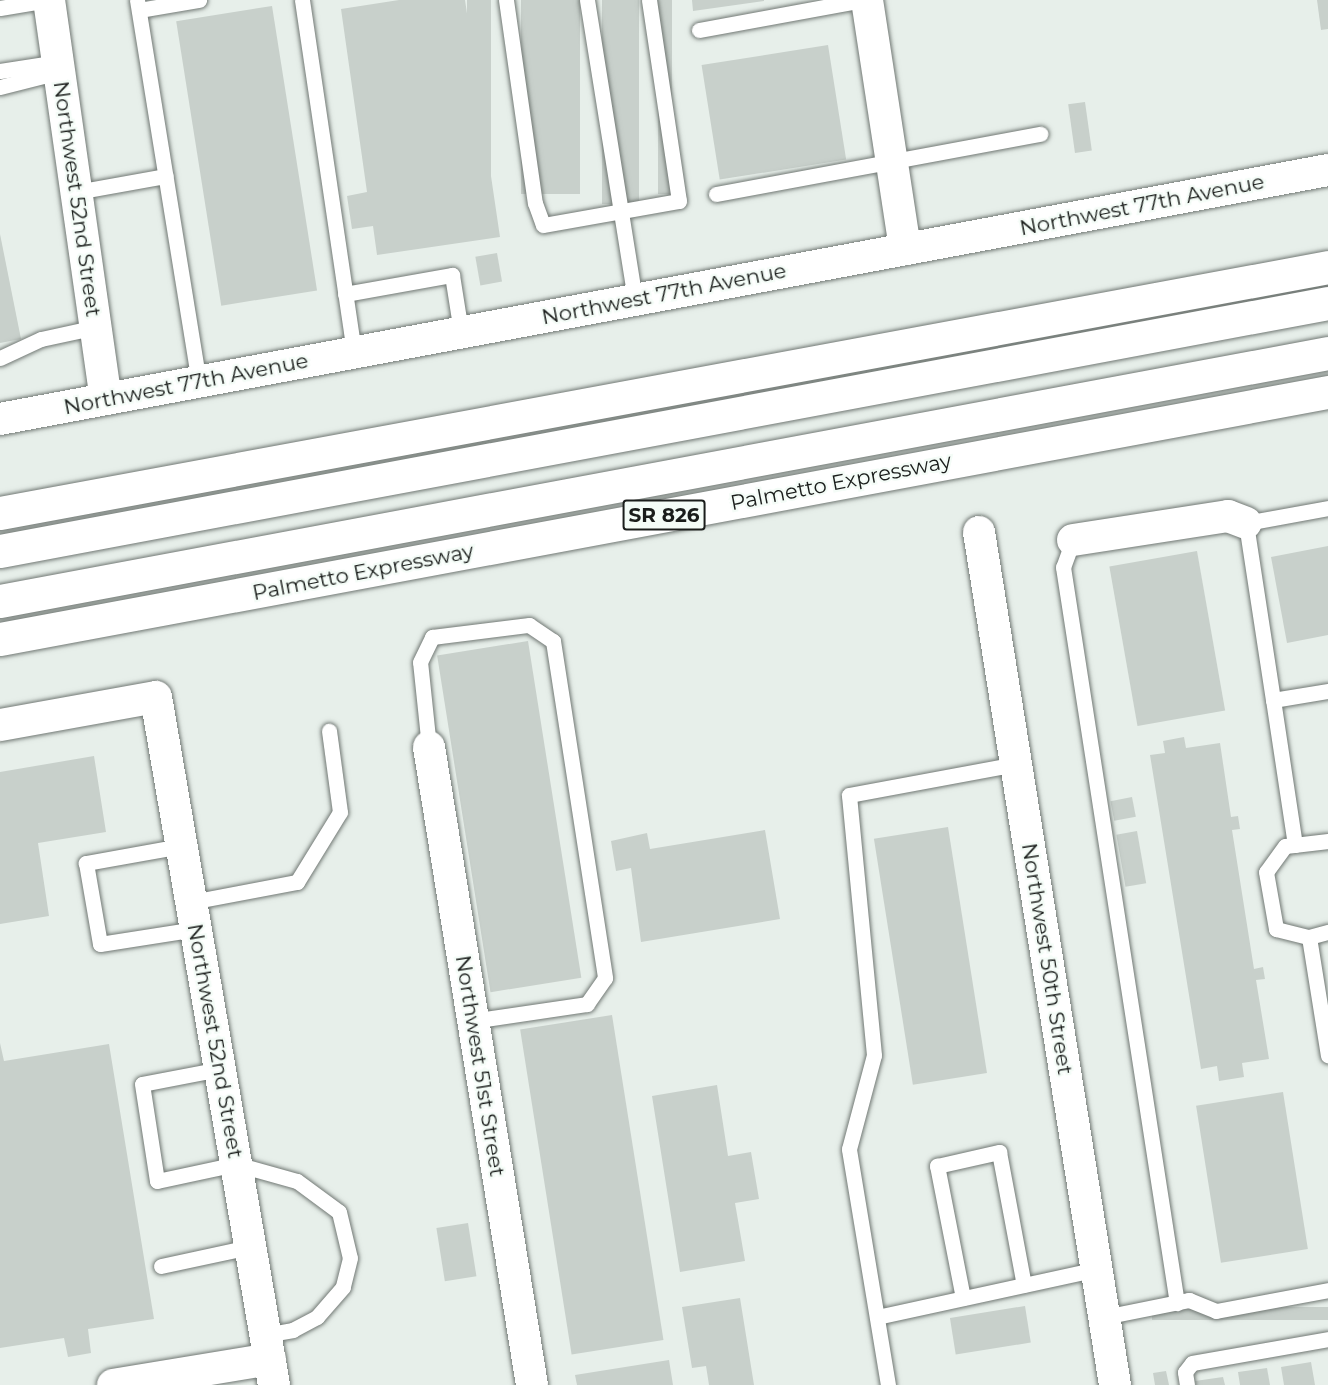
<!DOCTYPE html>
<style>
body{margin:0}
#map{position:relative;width:1328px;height:1385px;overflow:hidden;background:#e7efea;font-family:Montserrat,sans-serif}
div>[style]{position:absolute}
.building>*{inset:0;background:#c8d0cb;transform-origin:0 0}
.roads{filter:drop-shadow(0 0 2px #717874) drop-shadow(0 0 2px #717874)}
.lane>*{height:15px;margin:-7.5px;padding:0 7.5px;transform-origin:7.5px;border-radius:7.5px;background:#fff}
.street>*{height:32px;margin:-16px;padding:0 16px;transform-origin:16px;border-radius:16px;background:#fff}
.highway>*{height:33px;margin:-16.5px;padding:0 16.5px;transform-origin:16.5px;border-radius:16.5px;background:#fff}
span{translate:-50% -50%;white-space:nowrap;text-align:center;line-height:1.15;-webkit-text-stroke:4.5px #f4fcf7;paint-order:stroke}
.shield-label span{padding:2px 4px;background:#f4fcf7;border:2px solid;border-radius:4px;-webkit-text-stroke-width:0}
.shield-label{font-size:20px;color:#1a1d1b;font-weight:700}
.street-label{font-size:21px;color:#1a1d1b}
</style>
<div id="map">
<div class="building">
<i style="clip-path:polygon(399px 0,465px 0,500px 237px,377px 255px,373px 226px,352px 229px,347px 196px,367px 192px,341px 9px)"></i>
<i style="left:467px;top:0;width:24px;height:227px"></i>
<i style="left:521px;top:0;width:59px;height:194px"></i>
<i style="left:602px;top:0;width:37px;height:204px"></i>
<i style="left:658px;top:0;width:14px;height:194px"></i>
<i style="clip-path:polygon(692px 0,764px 0,764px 1px,693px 11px)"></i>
<i style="clip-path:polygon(1317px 0,1328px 0,1328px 29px,1321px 30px)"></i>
<i style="left:272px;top:6px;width:288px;height:97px;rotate:81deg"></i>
<i style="left:828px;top:45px;width:116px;height:128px;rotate:81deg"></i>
<i style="left:1085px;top:102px;width:49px;height:17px;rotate:82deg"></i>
<i style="clip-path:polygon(0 234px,21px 339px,0 343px)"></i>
<i style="left:497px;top:253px;width:29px;height:22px;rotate:80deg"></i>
<i style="clip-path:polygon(1328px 546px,1328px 635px,1287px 643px,1271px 557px)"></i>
<i style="left:1197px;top:551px;width:162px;height:89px;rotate:80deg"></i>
<i style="left:528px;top:641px;width:341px;height:92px;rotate:81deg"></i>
<i style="clip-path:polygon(1184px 737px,1186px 748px,1220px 743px,1231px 817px,1238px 816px,1240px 829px,1232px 830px,1254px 969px,1263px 967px,1265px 979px,1256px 980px,1269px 1059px,1242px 1063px,1244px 1077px,1219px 1081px,1217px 1066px,1201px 1069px,1150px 755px,1165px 753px,1163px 741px)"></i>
<i style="clip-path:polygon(94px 756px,106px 832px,38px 843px,49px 916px,0 924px,0 772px)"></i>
<i style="left:1132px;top:797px;width:20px;height:22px;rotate:79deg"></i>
<i style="left:948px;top:827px;width:249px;height:75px;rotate:81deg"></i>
<i style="clip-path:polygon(765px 830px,780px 919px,641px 942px,631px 868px,616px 871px,611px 841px,647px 833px,650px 849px)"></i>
<i style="left:1137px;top:831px;width:53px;height:21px;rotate:80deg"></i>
<i style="left:612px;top:1015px;width:329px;height:93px;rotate:81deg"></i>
<i style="clip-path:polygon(0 1043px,4px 1061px,109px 1044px,154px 1319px,88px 1329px,91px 1353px,68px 1357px,64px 1338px,0 1348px)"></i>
<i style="clip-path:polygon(717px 1085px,728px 1156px,751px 1152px,759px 1199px,735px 1203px,745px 1261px,680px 1272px,652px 1096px)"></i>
<i style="left:1283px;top:1092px;width:159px;height:88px;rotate:81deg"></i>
<i style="left:468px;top:1223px;width:54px;height:32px;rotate:81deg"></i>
<i style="clip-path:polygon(740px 1298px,754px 1385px,709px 1385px,706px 1366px,692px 1368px,682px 1307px)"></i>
<i style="left:1025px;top:1306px;width:37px;height:76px;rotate:81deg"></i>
<i style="left:1328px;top:1307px;width:13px;height:176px;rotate:90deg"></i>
<i style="clip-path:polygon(669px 1360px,673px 1385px,577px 1385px,575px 1375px)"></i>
<i style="clip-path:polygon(1311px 1362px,1315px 1385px,1284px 1385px,1281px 1367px)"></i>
<i style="clip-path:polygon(1267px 1368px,1270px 1385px,1240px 1385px,1238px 1372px)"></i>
<i style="clip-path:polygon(1166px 1371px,1169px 1385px,1155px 1385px,1153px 1373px)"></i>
<i style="clip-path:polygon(1223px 1377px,1225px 1385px,1196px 1385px,1195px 1381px)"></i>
</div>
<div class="roads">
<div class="lane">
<i style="left:137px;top:0;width:386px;rotate:80.8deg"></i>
<i style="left:302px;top:0;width:356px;rotate:81.6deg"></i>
<i style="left:506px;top:0;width:205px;rotate:81.9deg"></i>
<i style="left:535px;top:203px;width:23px;rotate:70deg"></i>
<i style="left:543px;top:225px;width:138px;rotate:-10deg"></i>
<i style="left:679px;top:201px;width:203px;rotate:-98.5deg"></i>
<i style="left:587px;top:0;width:304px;rotate:80.9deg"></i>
<i style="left:0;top:8px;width:50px;rotate:-9.3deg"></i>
<i style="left:139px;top:10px;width:61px;rotate:-9.5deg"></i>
<i style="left:699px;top:30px;width:167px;rotate:-10.4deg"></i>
<i style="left:0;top:71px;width:59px;rotate:-8.8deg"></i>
<i style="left:0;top:87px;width:61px;rotate:-14.3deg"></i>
<i style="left:76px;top:192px;width:91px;rotate:-10.1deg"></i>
<i style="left:716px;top:194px;width:330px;rotate:-10.5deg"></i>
<i style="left:345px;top:294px;width:109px;rotate:-10.1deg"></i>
<i style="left:452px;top:275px;width:58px;rotate:81deg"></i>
<i style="left:0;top:358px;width:45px;rotate:-24.9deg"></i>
<i style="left:41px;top:339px;width:56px;rotate:-12.3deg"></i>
<i style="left:1073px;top:540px;width:29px;rotate:110deg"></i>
<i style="left:1063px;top:567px;width:745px;rotate:81.2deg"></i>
<i style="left:1273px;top:700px;width:179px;rotate:-98.7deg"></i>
<i style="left:1246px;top:523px;width:83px;rotate:-10.4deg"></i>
<i style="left:429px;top:747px;width:85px;rotate:-96deg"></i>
<i style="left:420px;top:662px;width:28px;rotate:-64deg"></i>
<i style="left:432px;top:637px;width:98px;rotate:-7.1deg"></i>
<i style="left:529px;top:625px;width:29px;rotate:34deg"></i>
<i style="left:553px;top:641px;width:341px;rotate:81.2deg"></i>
<i style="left:605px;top:978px;width:32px;rotate:125deg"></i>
<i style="left:587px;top:1004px;width:116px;rotate:171.6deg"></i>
<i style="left:1328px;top:841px;width:43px;rotate:173.4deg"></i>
<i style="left:1285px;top:846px;width:32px;rotate:126deg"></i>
<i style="left:1266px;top:872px;width:58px;rotate:80deg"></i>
<i style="left:1276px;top:929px;width:34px;rotate:14deg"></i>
<i style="left:1309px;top:937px;width:120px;rotate:80.9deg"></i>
<i style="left:1295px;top:845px;width:147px;rotate:-98.6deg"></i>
<i style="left:1273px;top:700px;width:56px;rotate:-9.3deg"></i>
<i style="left:181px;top:846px;width:97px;rotate:169.9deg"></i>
<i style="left:86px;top:863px;width:82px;rotate:80.2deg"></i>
<i style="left:100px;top:944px;width:97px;rotate:-8.9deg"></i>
<i style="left:191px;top:902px;width:108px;rotate:-10.7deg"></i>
<i style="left:297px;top:882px;width:82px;rotate:-58.4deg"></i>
<i style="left:340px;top:812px;width:82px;rotate:-97.7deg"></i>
<i style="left:1309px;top:937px;width:20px;rotate:-15deg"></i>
<i style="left:220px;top:1069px;width:79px;rotate:169.1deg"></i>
<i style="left:142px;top:1084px;width:98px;rotate:81.2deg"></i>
<i style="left:157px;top:1181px;width:81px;rotate:-12.1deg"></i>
<i style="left:236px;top:1164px;width:63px;rotate:15.6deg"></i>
<i style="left:297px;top:1181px;width:52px;rotate:36.4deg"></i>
<i style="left:339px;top:1212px;width:47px;rotate:76.6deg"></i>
<i style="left:350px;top:1258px;width:30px;rotate:104deg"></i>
<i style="left:343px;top:1287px;width:40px;rotate:131deg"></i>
<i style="left:317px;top:1317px;width:27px;rotate:152deg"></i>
<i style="left:293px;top:1330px;width:28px;rotate:170deg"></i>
<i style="left:161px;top:1266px;width:91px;rotate:-12.1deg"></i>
<i style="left:963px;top:1298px;width:135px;rotate:-101.1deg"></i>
<i style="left:937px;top:1166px;width:64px;rotate:-12.7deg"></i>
<i style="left:999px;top:1152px;width:135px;rotate:79.4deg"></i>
<i style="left:877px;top:1317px;width:225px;rotate:-12.3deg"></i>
<i style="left:1104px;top:1317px;width:87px;rotate:-11.3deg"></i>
<i style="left:1189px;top:1300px;width:29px;rotate:22deg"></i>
<i style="left:1216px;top:1311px;width:114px;rotate:-10.6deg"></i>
<i style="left:888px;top:1385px;width:239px;rotate:-99.4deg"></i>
<i style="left:849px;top:1149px;width:97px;rotate:-75.1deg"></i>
<i style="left:874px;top:1055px;width:261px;rotate:-95.5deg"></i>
<i style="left:849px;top:795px;width:170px;rotate:-10.5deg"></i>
<i style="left:1187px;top:1385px;width:13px;rotate:-99deg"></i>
<i style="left:1185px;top:1372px;width:11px;rotate:-52deg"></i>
<i style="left:1192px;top:1363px;width:138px;rotate:-10deg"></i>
</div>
<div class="street">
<i style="left:49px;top:0;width:403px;rotate:81.9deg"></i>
<i style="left:867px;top:0;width:252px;rotate:81.3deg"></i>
<i style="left:0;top:419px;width:1351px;rotate:-10.62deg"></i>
<i style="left:979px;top:532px;width:864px;rotate:80.94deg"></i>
<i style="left:1073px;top:540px;width:157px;rotate:-8.8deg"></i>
<i style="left:1228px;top:516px;width:19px;rotate:21deg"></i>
<i style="left:0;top:725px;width:158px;rotate:-10.2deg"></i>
<i style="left:156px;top:697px;width:698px;rotate:80.27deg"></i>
<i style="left:429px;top:747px;width:646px;rotate:80.83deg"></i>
<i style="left:113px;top:1385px;width:159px;rotate:-9.4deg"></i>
</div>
<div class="highway">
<i style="left:0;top:513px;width:1351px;rotate:-10.49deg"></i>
<i style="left:0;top:551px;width:1351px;rotate:-10.58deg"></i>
<i style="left:0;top:601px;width:1351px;rotate:-10.58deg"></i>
<i style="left:0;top:639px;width:1351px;rotate:-10.54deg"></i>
</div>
</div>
<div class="shield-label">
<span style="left:664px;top:515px">SR 826</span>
</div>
<div class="street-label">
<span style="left:77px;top:199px;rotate:82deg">Northwest 52nd Street</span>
<span style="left:1142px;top:205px;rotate:-11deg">Northwest 77th Avenue</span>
<span style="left:664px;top:294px;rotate:-11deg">Northwest 77th Avenue</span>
<span style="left:186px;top:384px;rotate:-11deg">Northwest 77th Avenue</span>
<span style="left:841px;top:482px;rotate:-11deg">Palmetto Expressway</span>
<span style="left:363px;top:572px;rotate:-11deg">Palmetto Expressway</span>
<span style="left:1047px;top:959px;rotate:81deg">Northwest 50th Street</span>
<span style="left:215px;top:1041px;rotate:80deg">Northwest 52nd Street</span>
<span style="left:480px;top:1066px;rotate:81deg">Northwest 51st Street</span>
</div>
</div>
